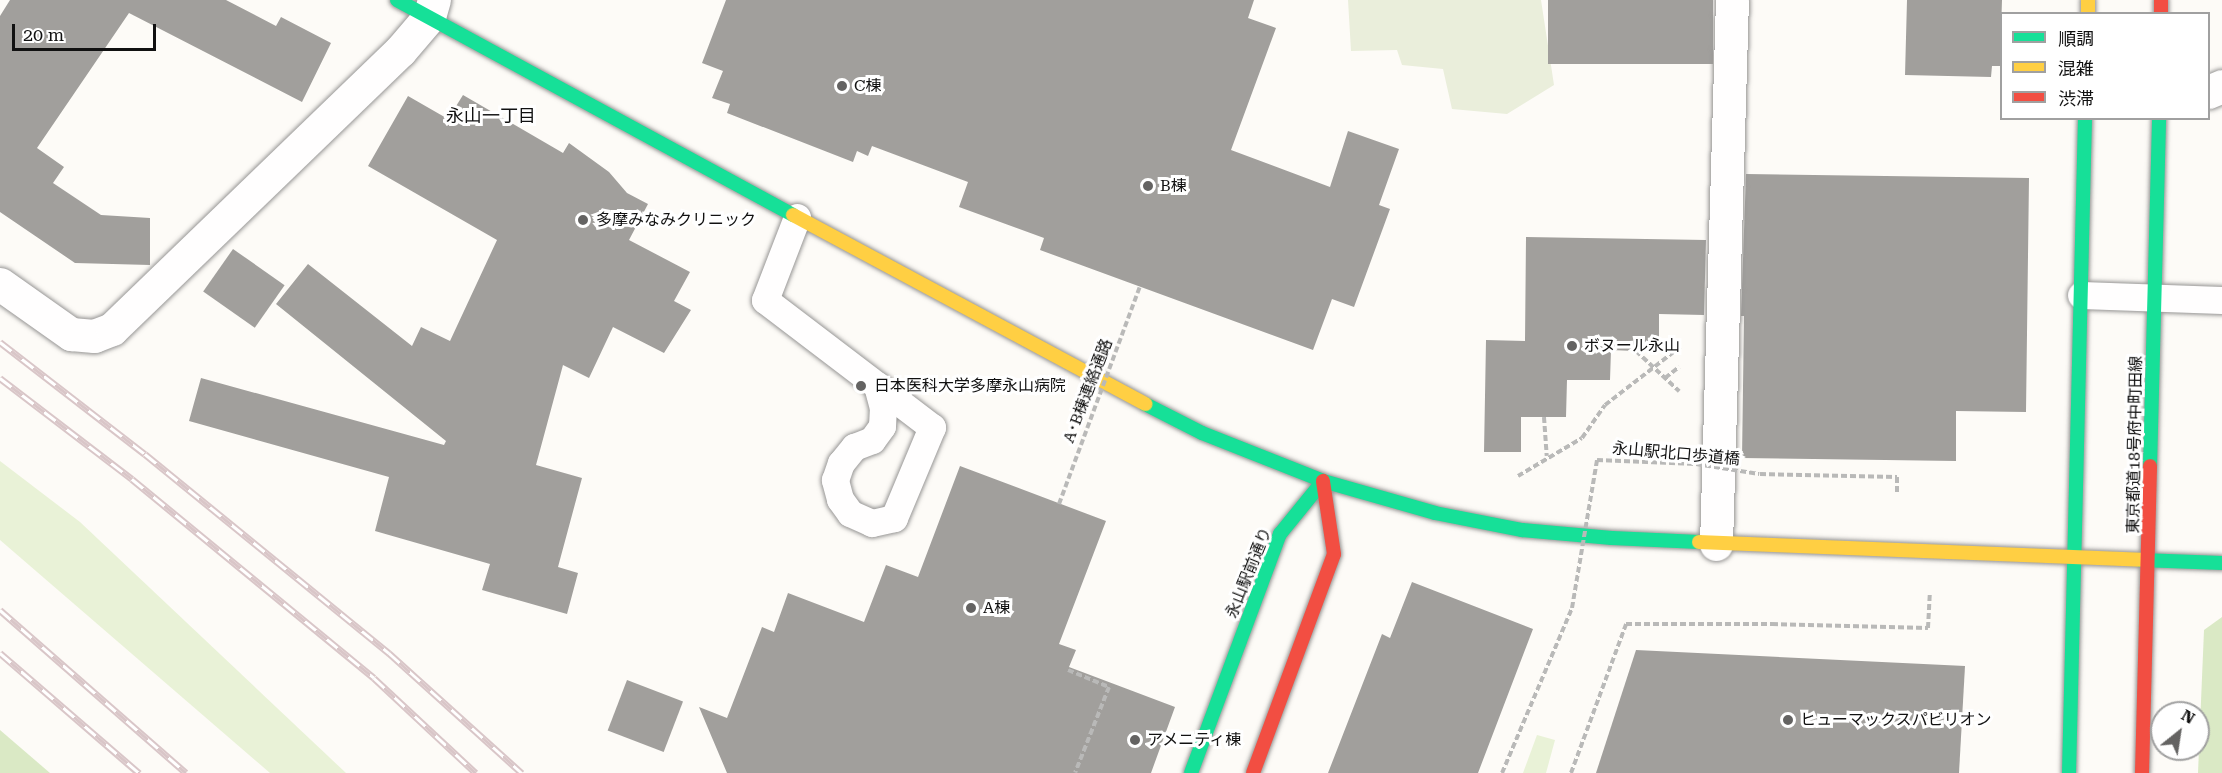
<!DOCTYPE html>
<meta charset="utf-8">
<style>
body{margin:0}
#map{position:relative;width:2222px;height:773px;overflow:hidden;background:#fdfbf7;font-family:"Roboto Serif","Noto Sans JP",serif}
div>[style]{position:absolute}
.green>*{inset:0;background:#e9f2d7}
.forest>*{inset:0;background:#dae9c5}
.cemetery>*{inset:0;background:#eaeedb}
.building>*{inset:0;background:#a19f9c;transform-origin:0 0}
.path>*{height:4px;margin-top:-2px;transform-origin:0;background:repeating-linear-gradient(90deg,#b9b9b8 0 6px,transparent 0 9px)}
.roads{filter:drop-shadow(0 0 2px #979695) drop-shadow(0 0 2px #979695)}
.lane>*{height:27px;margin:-13.5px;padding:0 13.5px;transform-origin:13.5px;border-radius:13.5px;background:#fffefe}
.street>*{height:33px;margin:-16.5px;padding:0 16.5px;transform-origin:16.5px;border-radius:16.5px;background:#fffefe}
.fast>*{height:14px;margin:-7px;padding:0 7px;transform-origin:7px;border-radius:7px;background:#16e098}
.slow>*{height:14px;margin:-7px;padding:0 7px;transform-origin:7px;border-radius:7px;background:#ffcf43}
.jam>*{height:14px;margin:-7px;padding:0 7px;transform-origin:7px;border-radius:7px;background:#f24e42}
.rail>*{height:7px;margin-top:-3.5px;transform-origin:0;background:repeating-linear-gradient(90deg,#fff 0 14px,#d9c6c8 0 28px);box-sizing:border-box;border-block:2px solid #d9c6c8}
.path-bridge>*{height:4px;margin-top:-2px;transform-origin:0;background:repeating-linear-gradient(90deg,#b9b9b8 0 6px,transparent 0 9px)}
.dots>*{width:16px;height:16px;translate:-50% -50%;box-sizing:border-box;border:3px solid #fff;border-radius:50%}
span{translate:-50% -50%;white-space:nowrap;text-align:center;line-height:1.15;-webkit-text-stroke:6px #fff;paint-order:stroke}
.poi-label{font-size:16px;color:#111}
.left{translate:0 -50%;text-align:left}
.street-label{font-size:16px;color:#111}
.neighbourhood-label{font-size:18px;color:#111}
.legend{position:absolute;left:2000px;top:12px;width:210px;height:108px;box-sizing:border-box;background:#fff;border:2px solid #a0a0a0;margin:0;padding:8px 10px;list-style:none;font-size:18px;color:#111}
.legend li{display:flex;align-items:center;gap:12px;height:30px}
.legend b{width:30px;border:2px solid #a0a0a0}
.north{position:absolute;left:2150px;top:701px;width:60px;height:60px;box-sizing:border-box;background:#fff;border:2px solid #a0a0a0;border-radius:50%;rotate:30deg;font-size:16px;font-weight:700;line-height:24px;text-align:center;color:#111}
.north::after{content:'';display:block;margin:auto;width:21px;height:27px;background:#646362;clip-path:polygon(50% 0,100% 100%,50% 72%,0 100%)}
.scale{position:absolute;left:12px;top:24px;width:144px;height:27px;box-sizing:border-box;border:3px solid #111;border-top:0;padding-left:8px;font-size:18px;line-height:21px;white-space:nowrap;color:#111;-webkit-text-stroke:4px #fff;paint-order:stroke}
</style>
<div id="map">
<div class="green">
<i style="clip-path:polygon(0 461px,80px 522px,346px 773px,270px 773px,0 540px)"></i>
<i style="clip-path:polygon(1537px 735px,1555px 740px,1546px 773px,1523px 773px)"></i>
</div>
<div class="forest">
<i style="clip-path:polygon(2222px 617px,2222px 773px,2198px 773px,2204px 630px)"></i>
<i style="clip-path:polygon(0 730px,50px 773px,0 773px)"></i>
</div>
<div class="cemetery">
<i style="clip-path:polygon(1348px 0,1541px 0,1554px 85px,1507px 114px,1452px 109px,1443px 69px,1402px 65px,1397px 50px,1351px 51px)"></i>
</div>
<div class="building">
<i style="clip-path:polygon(10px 0,226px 0,276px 26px,281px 17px,331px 43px,302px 102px,129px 13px,37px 148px,64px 167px,53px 183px,101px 215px,150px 218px,150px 265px,75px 263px,0 212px,0 16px)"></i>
<i style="clip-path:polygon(726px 0,1254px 0,1248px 18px,1276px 28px,1231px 150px,1330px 187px,1348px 131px,1399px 149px,1379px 205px,1390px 209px,1354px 307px,1332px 299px,1313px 350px,1040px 250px,1044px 238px,959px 207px,968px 182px,872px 146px,868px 156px,857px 151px,853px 162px,727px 113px,730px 104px,712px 98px,723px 71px,702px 63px)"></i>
<i style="left:1548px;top:0;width:165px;height:64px"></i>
<i style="clip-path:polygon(1907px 0,2002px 0,2000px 66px,1992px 66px,1991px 77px,1905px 75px)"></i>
<i style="clip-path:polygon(463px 95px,563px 153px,569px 143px,609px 172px,627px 193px,648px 204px,629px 240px,690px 272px,674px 301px,691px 310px,664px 353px,613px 327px,589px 378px,563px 365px,536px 465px,582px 478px,558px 567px,578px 573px,567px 614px,482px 590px,490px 564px,375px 531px,389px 477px,189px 421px,201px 378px,444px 445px,446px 441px,276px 304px,308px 264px,412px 346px,421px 327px,450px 341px,497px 240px,368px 166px,408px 96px,448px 119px)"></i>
<i style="clip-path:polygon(1746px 174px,2029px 178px,2026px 412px,1956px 411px,1956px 461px,1742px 458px,1744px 316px,1741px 316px)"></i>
<i style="clip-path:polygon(1526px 237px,1706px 240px,1704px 315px,1659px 314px,1659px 352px,1611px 350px,1610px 380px,1567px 380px,1566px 417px,1521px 417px,1521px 452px,1484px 452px,1486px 340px,1525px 341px)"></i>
<i style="left:233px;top:249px;width:63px;height:52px;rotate:35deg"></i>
<i style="clip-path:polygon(960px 466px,1106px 521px,1059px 644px,1076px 650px,1069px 667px,1175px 707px,1151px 773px,727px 773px,699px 707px,727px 718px,762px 627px,774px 632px,788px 593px,864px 622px,886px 565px,918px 577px)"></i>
<i style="clip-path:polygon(1412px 582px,1533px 629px,1478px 773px,1328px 773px,1382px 634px,1390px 638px)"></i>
<i style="clip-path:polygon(1636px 650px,1965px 666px,1959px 773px,1596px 773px)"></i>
<i style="left:627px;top:680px;width:60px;height:54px;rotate:21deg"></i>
</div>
<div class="path">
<i style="left:1636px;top:351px;width:59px;rotate:42.9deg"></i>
<i style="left:1665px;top:378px;width:18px;rotate:-38deg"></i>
<i style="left:1544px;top:417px;width:39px;rotate:86deg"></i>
<i style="left:1760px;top:474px;width:137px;rotate:1.3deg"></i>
<i style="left:1897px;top:477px;width:16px;rotate:90deg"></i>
<i style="left:1518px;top:476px;width:74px;rotate:-30.7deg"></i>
<i style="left:1582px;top:438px;width:40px;rotate:-55.1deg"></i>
<i style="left:1605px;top:405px;width:95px;rotate:-37.7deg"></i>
<i style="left:1068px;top:670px;width:44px;rotate:22.5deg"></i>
<i style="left:1109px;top:687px;width:92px;rotate:111.6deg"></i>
<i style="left:1502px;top:773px;width:179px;rotate:-67deg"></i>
<i style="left:1571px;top:773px;width:159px;rotate:-69.7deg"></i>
<i style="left:1626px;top:624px;width:146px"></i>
<i style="left:1772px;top:624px;width:156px;rotate:1.5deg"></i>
<i style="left:1928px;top:628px;width:35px;rotate:-87deg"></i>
</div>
<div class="roads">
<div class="lane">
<i style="left:797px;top:217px;width:89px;rotate:111.1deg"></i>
<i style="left:765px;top:300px;width:210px;rotate:37.3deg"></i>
<i style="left:932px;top:427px;width:99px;rotate:112.7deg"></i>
<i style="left:894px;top:518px;width:23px;rotate:167deg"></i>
<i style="left:872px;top:523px;width:24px;rotate:-156deg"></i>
<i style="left:850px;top:513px;width:17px;rotate:-126deg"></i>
<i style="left:840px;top:499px;width:20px;rotate:-105deg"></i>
<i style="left:835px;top:480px;width:18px;rotate:-71deg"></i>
<i style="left:841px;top:463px;width:21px;rotate:-51deg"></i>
<i style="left:854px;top:447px;width:19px;rotate:-21deg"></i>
<i style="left:872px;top:440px;width:17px;rotate:-54deg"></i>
<i style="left:882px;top:426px;width:18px;rotate:-87deg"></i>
<i style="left:883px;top:408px;width:24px;rotate:-105deg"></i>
<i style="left:2081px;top:295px;width:141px;rotate:2deg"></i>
</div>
<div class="street">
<i style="left:2208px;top:92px;width:15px;rotate:-23deg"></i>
<i style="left:0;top:284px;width:87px;rotate:35.2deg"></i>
<i style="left:71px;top:334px;width:23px;rotate:5deg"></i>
<i style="left:94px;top:336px;width:19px;rotate:-21deg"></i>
<i style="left:112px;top:329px;width:400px;rotate:-44deg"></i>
<i style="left:400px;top:51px;width:45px;rotate:-49.5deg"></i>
<i style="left:429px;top:17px;width:18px;rotate:-74deg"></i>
<i style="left:1716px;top:544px;width:544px;rotate:-88.32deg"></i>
</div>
<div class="fast">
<i style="left:397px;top:0;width:451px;rotate:28.5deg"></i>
<i style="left:1145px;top:404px;width:64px;rotate:27deg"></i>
<i style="left:1202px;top:433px;width:130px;rotate:21.6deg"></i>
<i style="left:1323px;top:481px;width:116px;rotate:15.9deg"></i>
<i style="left:1435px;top:513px;width:89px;rotate:11.1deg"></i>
<i style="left:1522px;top:530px;width:90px;rotate:5.1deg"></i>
<i style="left:1612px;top:538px;width:87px;rotate:2.6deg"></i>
<i style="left:2150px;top:466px;width:348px;rotate:-88.5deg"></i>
<i style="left:2141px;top:560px;width:81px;rotate:2.1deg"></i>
<i style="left:1191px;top:773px;width:255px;rotate:-69.6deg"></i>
<i style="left:1280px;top:534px;width:68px;rotate:-50.9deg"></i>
<i style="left:2069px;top:773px;width:655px;rotate:-88.6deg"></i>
</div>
<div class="slow">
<i style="left:2088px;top:0;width:14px;rotate:90deg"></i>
<i style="left:793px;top:215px;width:400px;rotate:28.2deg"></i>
<i style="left:1699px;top:542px;width:442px;rotate:2.3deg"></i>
</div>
<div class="jam">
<i style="left:2161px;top:0;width:14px;rotate:90deg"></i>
<i style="left:1253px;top:773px;width:233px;rotate:-69.7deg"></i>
<i style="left:1334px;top:554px;width:74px;rotate:-98.6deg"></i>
<i style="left:2142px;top:773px;width:307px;rotate:-88.5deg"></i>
</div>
</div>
<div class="rail">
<i style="left:0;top:342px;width:183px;rotate:37.7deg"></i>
<i style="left:145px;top:454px;width:315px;rotate:39.2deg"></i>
<i style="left:389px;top:653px;width:179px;rotate:42.1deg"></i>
<i style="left:0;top:378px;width:166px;rotate:37.4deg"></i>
<i style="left:132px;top:479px;width:313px;rotate:39.4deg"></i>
<i style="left:374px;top:678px;width:139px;rotate:43deg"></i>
<i style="left:0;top:610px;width:247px;rotate:41.2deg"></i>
<i style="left:0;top:653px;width:184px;rotate:40.8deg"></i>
</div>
<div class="path-bridge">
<i style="left:1059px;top:504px;width:233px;rotate:-69.6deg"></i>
<i style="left:1572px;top:608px;width:150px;rotate:-80.4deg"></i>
<i style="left:1597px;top:460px;width:99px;rotate:2.3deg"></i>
<i style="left:1696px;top:464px;width:64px;rotate:9deg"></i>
</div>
<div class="dots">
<i style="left:842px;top:86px;background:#646362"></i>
<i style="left:1148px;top:186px;background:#646362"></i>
<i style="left:583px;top:220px;background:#646362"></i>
<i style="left:1572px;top:346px;background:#646362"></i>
<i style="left:861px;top:386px;background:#646362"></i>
<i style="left:971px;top:608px;background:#646362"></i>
<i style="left:1788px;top:720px;background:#646362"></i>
<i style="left:1135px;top:740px;background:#646362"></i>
</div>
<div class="poi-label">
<span class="left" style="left:854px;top:86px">C棟</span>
<span class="left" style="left:1160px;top:186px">B棟</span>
<span class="left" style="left:596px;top:220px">多摩みなみクリニック</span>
<span class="left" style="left:1584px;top:346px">ボヌール永山</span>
<span class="left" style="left:874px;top:386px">日本医科大学多摩永山病院</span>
<span class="left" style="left:983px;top:608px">A棟</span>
<span class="left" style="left:1800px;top:720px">ヒューマックスパビリオン</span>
<span class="left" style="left:1147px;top:740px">アメニティ棟</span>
</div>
<div class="street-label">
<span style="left:1088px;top:391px;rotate:-69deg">A･B棟連絡通路</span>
<span style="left:2135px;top:445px;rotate:-89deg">東京都道18号府中町田線</span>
<span style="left:1676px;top:454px;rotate:5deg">永山駅北口歩道橋</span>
<span style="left:1249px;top:573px;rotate:-68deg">永山駅前通り</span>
</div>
<div class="neighbourhood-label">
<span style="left:491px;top:116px">永山一丁目</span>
</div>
<ul class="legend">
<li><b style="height:8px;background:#16e098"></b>順調</li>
<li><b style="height:8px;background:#ffcf43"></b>混雑</li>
<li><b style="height:8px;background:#f24e42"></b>渋滞</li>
</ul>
<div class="north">N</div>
<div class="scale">20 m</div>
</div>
